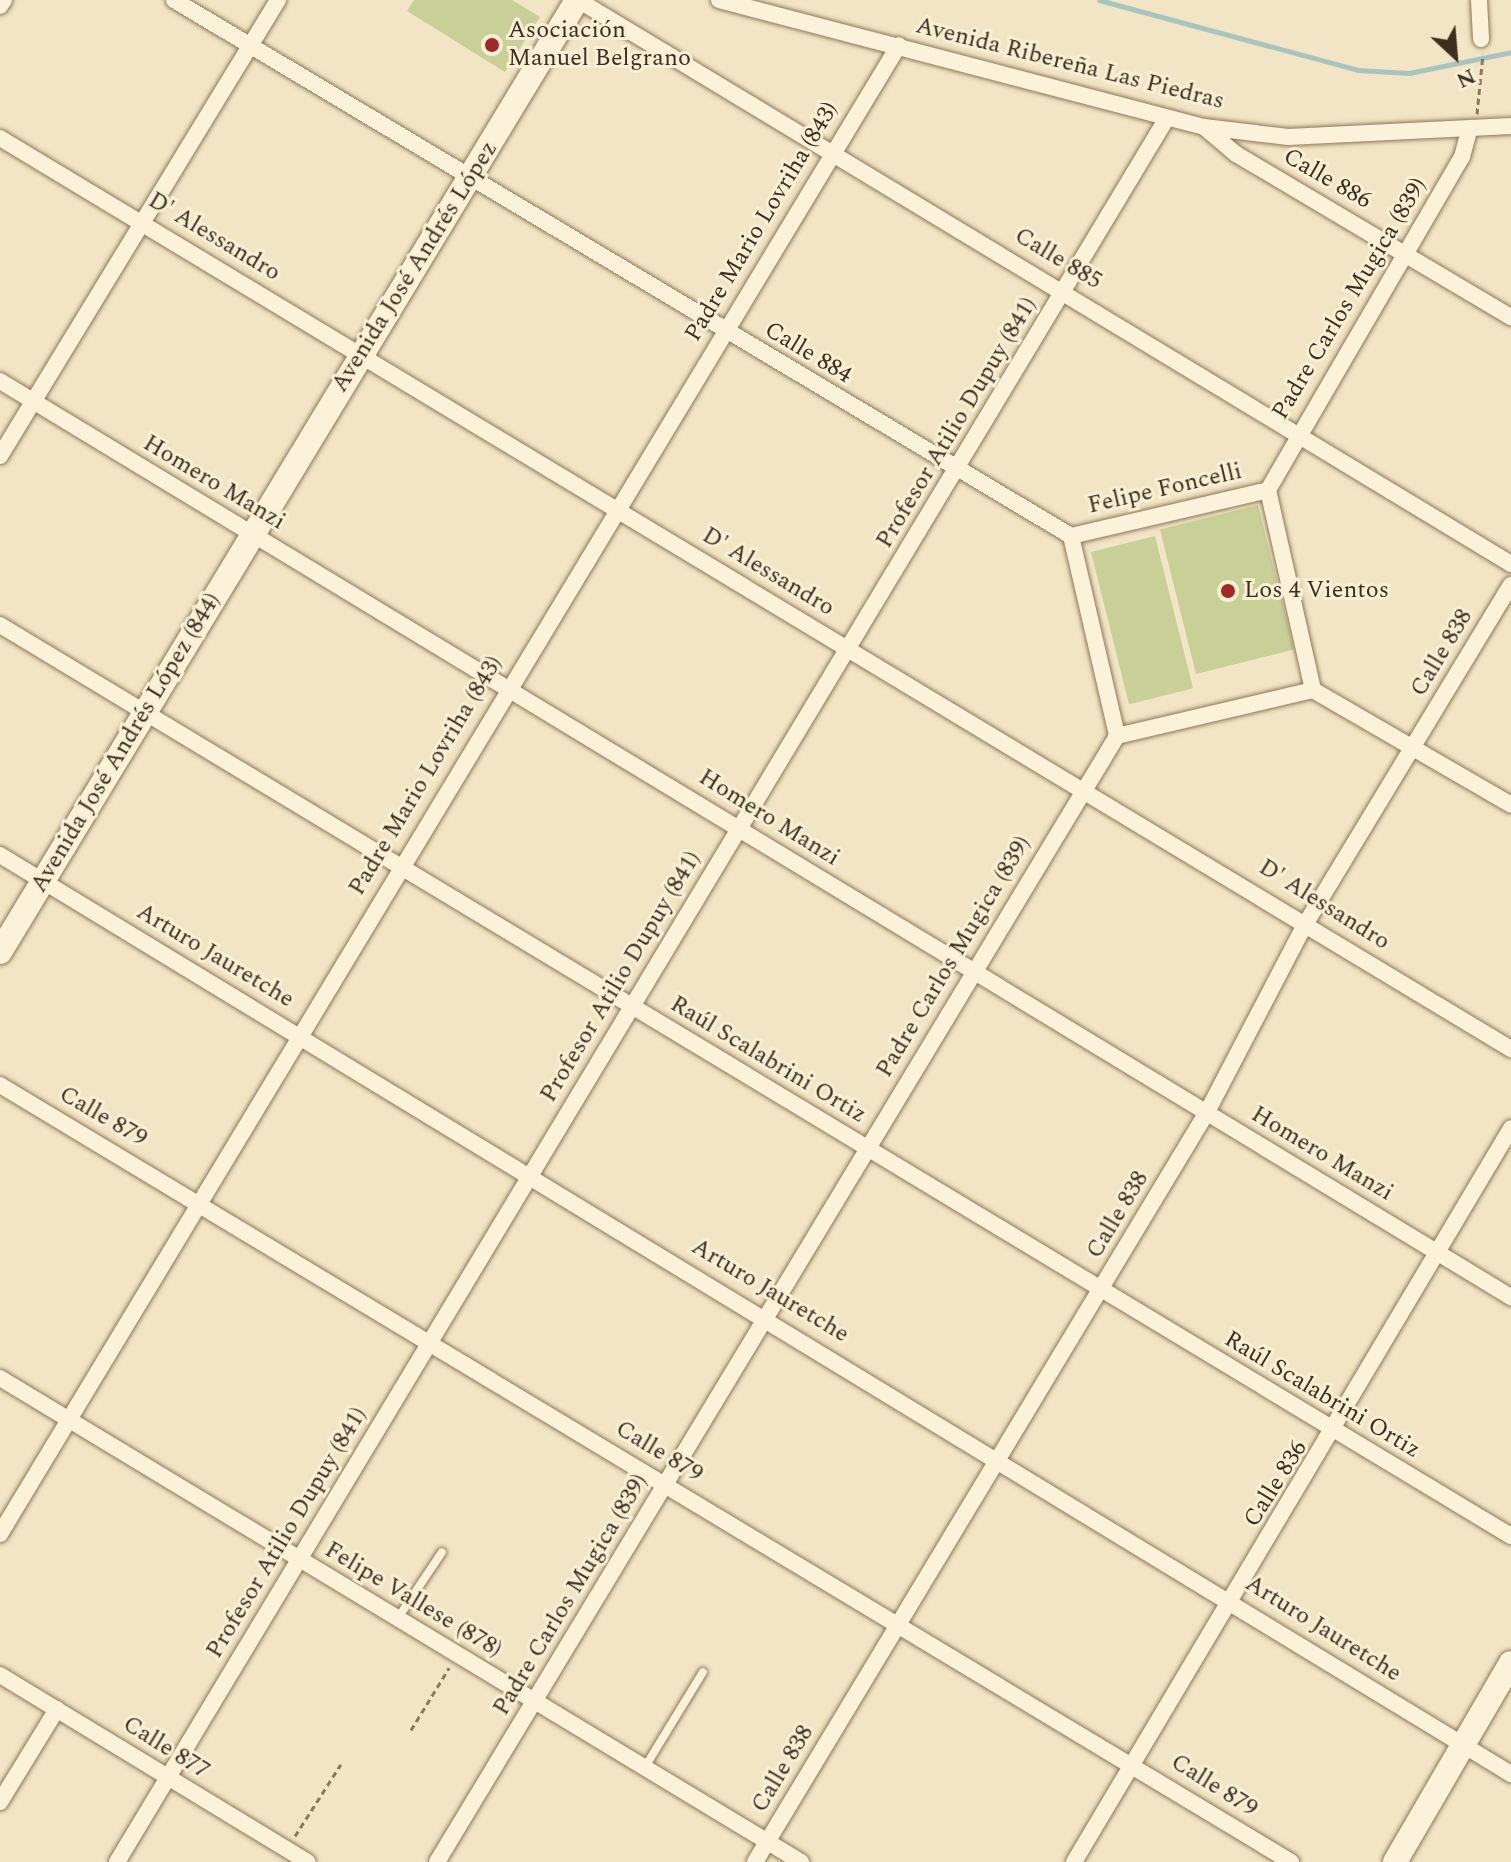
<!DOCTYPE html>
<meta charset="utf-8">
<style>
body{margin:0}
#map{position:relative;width:1511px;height:1862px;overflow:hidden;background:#f1e5c5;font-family:Spectral,serif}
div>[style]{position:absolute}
.green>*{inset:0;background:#c8d098;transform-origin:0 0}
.stream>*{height:5px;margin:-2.5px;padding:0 2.5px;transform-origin:2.5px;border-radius:2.5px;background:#a7c4bd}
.path>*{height:3px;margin-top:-1.5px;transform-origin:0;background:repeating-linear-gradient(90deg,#8d775a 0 6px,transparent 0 10px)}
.roads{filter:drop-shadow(0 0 2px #8d775a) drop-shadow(0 0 2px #8d775a)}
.lane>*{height:8px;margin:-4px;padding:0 4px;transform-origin:4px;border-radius:4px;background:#fbf2d9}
.street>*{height:16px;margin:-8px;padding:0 8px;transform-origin:8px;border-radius:8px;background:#fbf2d9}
.secondary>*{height:24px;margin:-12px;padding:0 12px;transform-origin:12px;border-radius:12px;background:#fbf2d9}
.dots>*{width:22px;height:22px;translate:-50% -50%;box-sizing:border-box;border:4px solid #f8efd5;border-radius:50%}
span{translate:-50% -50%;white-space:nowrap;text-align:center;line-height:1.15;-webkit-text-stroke:6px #f8efd5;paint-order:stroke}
.poi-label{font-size:24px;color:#3d2e1e}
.left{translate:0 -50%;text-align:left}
.street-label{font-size:24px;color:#3d2e1e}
.north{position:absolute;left:1415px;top:16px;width:80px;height:80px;-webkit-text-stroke:6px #f8efd5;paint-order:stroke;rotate:154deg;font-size:22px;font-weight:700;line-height:32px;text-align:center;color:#3d2e1e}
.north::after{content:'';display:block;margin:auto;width:28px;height:36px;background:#3d2e1e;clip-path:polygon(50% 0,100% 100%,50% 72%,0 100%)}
</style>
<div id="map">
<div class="green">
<i style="clip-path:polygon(414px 0,512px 0,540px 17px,505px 72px,407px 11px)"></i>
<i style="left:1258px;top:505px;width:149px;height:101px;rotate:76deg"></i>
<i style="left:1155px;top:536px;width:157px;height:66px;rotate:76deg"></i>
</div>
<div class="stream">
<i style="left:1099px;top:0;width:268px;rotate:15.1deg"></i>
<i style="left:1358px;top:70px;width:51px;rotate:3.4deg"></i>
<i style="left:1409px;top:73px;width:104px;rotate:-11.6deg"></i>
</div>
<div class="path">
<i style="left:1477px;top:114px;width:60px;rotate:-84.3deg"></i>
<i style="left:411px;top:1730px;width:73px;rotate:-58.5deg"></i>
<i style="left:295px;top:1836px;width:85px;rotate:-57.4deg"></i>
</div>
<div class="roads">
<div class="lane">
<i style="left:398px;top:1618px;width:79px;rotate:-56.3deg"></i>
<i style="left:645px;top:1767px;width:111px;rotate:-58.6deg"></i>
</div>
<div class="street">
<i style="left:174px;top:0;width:1045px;rotate:30.86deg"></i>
<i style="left:1071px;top:536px;width:205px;rotate:77deg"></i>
<i style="left:1117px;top:736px;width:201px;rotate:-13.2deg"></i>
<i style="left:578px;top:0;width:1090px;rotate:31.15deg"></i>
<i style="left:719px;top:0;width:501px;rotate:14.67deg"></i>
<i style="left:1204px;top:127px;width:85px;rotate:6.8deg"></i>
<i style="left:1288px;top:137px;width:223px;rotate:-2.8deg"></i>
<i style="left:1479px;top:0;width:39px;rotate:87deg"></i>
<i style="left:0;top:6px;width:7px;rotate:-56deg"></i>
<i style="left:1204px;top:127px;width:42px;rotate:40.2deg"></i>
<i style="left:1236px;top:154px;width:320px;rotate:30.7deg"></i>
<i style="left:0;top:138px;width:1764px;rotate:31.09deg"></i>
<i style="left:0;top:381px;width:1767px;rotate:31.23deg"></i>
<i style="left:0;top:456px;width:534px;rotate:-58.63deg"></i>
<i style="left:1268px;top:490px;width:385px;rotate:-59.8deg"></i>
<i style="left:1462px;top:157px;width:28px;rotate:-75deg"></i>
<i style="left:1071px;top:536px;width:202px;rotate:-13.1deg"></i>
<i style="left:1268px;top:490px;width:205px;rotate:77.3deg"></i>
<i style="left:1313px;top:690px;width:229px;rotate:30.1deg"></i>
<i style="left:0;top:625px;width:1764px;rotate:31.09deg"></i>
<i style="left:0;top:855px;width:1769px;rotate:31.31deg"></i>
<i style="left:0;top:1085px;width:1507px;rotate:31.04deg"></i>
<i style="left:0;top:1378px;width:936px;rotate:31.14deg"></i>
<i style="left:0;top:1534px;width:1739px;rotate:-58.88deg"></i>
<i style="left:0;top:1675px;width:360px;rotate:31.3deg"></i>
<i style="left:0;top:1802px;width:109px;rotate:-58.5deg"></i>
<i style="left:117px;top:1862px;width:2036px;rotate:-58.95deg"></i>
<i style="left:437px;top:1862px;width:1315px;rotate:-58.87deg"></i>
<i style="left:755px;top:1862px;width:876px;rotate:-58.92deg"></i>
<i style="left:1207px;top:1112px;width:213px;rotate:-62.4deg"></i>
<i style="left:1306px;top:923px;width:395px;rotate:-58.8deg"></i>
<i style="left:1074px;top:1862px;width:854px;rotate:-59.23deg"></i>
</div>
<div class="secondary">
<i style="left:0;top:952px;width:1113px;rotate:-58.78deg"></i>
<i style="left:1395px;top:1862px;width:230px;rotate:-59.8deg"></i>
</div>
</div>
<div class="dots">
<i style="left:492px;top:45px;background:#a02926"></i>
<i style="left:1228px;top:591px;background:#a02926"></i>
</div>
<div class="poi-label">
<span class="left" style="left:508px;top:45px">Asociación<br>Manuel Belgrano</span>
<span class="left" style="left:1244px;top:591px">Los 4 Vientos</span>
</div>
<div class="street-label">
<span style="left:1070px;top:64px;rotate:14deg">Avenida Ribereña Las Piedras</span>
<span style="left:1327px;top:179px;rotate:30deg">Calle 886</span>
<span style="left:762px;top:222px;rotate:-59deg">Padre Mario Lovriha (843)</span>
<span style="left:214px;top:237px;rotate:31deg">D' Alessandro</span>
<span style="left:1058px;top:259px;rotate:31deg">Calle 885</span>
<span style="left:415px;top:267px;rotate:-58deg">Avenida José Andrés López</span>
<span style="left:1350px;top:299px;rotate:-59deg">Padre Carlos Mugica (839)</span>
<span style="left:808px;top:353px;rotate:31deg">Calle 884</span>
<span style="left:957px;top:423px;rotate:-59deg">Profesor Atilio Dupuy (841)</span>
<span style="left:214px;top:483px;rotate:31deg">Homero Manzi</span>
<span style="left:1165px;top:489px;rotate:-13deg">Felipe Foncelli</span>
<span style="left:768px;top:572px;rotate:31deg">D' Alessandro</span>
<span style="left:1442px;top:653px;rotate:-59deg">Calle 838</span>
<span style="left:126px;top:743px;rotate:-59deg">Avenida José Andrés López (844)</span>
<span style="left:426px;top:776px;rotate:-59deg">Padre Mario Lovriha (843)</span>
<span style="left:769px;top:818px;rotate:32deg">Homero Manzi</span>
<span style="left:1324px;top:905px;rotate:32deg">D' Alessandro</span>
<span style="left:215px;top:956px;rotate:31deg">Arturo Jauretche</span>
<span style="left:954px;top:957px;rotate:-59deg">Padre Carlos Mugica (839)</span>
<span style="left:621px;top:977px;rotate:-59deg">Profesor Atilio Dupuy (841)</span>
<span style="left:768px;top:1060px;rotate:31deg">Raúl Scalabrini Ortiz</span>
<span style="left:103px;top:1117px;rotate:30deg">Calle 879</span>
<span style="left:1322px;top:1154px;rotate:31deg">Homero Manzi</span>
<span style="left:1118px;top:1215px;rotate:-59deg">Calle 838</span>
<span style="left:770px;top:1291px;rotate:31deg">Arturo Jauretche</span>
<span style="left:1322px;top:1395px;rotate:31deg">Raúl Scalabrini Ortiz</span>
<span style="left:659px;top:1452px;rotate:31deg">Calle 879</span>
<span style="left:1276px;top:1484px;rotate:-58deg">Calle 836</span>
<span style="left:287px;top:1533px;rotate:-59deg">Profesor Atilio Dupuy (841)</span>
<span style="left:571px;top:1595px;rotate:-59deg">Padre Carlos Mugica (839)</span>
<span style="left:413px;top:1600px;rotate:31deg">Felipe Vallese (878)</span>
<span style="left:1323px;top:1629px;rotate:32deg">Arturo Jauretche</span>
<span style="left:166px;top:1748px;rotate:32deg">Calle 877</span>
<span style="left:783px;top:1769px;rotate:-59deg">Calle 838</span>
<span style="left:1214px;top:1786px;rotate:32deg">Calle 879</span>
</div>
<div class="north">N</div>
</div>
